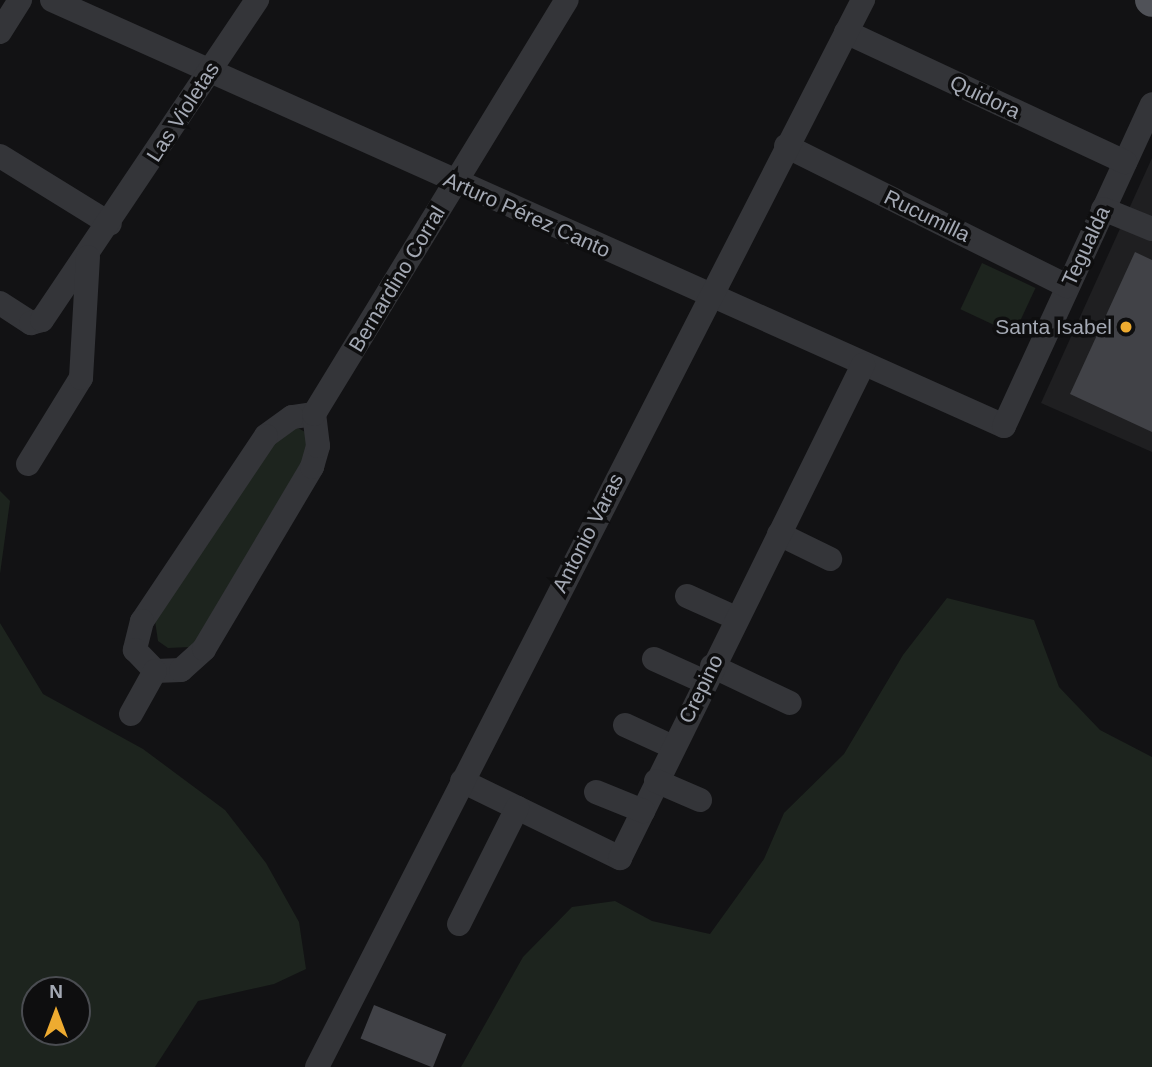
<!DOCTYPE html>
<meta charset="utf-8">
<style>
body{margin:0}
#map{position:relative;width:1152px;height:1067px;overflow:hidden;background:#121214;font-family:Arial,sans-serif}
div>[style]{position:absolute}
.built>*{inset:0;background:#1f1f21}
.green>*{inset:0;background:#1d241e;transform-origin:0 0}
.building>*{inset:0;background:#414247;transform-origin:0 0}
.minor>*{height:24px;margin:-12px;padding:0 12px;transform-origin:12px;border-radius:12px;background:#343539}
.major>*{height:32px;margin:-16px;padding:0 16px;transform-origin:16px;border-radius:16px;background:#505258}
.dots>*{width:19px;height:19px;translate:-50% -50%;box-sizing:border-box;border:4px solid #0e0e0f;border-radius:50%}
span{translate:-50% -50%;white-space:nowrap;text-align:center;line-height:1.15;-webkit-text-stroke:7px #0e0e0f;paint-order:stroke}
.street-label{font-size:21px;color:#a4a9b4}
.poi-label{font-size:21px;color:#a4a9b4}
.right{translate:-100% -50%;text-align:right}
.north{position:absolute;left:21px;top:976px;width:70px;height:70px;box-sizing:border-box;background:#0e0e0f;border:2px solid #4a4c51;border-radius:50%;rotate:0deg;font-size:19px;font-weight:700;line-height:28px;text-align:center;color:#a4a9b4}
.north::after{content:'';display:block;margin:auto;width:24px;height:32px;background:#eeab30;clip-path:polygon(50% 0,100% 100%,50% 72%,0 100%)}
</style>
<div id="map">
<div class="built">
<i style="clip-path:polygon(1152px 158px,1152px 452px,1041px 403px)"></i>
</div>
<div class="green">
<i style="left:982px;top:263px;width:59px;height:51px;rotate:25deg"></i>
<i style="clip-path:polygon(296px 427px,307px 433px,308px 454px,208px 630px,190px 647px,168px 648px,158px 641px,155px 621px,273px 443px)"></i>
<i style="clip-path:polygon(0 491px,10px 501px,0 574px)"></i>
<i style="clip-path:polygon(947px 598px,1034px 620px,1059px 687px,1100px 730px,1152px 757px,1152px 1067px,461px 1067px,523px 957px,572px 907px,615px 901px,652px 921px,710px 934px,764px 859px,784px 813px,844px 754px,903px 655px)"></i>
<i style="clip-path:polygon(evenodd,0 623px,43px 694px,143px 749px,225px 810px,266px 863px,299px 922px,306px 969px,274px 984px,198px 1001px,155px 1067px,0 1067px,0 623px,35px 990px,77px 990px,77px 1032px,35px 1032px,35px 990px)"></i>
</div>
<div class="building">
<i style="clip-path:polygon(1135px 252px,1152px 260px,1152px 432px,1070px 394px)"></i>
<i style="left:374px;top:1005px;width:78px;height:36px;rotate:22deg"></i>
</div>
<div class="minor">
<i style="left:52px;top:0;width:1043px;rotate:24.11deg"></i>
<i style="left:1004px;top:426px;width:354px;rotate:-65.3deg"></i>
<i style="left:0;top:32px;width:38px;rotate:-58deg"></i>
<i style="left:846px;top:32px;width:308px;rotate:25deg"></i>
<i style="left:786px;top:146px;width:314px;rotate:26.5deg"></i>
<i style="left:0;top:156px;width:129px;rotate:31.7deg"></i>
<i style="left:1103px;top:209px;width:53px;rotate:22.2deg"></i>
<i style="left:0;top:303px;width:37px;rotate:33deg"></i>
<i style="left:31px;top:323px;width:11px;rotate:-15deg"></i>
<i style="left:42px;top:320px;width:386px;rotate:-56.1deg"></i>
<i style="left:314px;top:414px;width:22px;rotate:172deg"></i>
<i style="left:292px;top:417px;width:32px;rotate:144deg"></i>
<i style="left:266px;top:436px;width:223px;rotate:123.8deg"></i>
<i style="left:142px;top:621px;width:30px;rotate:104deg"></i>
<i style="left:135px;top:650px;width:29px;rotate:46deg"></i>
<i style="left:155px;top:671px;width:26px;rotate:-2deg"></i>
<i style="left:181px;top:670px;width:31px;rotate:-42deg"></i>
<i style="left:204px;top:649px;width:212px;rotate:-59.3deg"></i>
<i style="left:312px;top:467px;width:22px;rotate:-74deg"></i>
<i style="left:318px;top:446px;width:32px;rotate:-97deg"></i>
<i style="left:314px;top:414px;width:485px;rotate:-58.6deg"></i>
<i style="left:28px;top:464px;width:101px;rotate:-58.4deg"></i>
<i style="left:81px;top:378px;width:121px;rotate:-86.7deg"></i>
<i style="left:779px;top:534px;width:57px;rotate:26.1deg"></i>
<i style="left:687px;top:596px;width:54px;rotate:24.2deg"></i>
<i style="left:654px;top:659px;width:56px;rotate:24.3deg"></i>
<i style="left:712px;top:666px;width:86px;rotate:25.4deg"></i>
<i style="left:131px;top:714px;width:49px;rotate:-60.8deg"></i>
<i style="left:625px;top:725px;width:53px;rotate:24.6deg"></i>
<i style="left:462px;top:781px;width:176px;rotate:26deg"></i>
<i style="left:620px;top:858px;width:550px;rotate:-63.76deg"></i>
<i style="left:656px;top:781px;width:48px;rotate:23.4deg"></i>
<i style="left:596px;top:792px;width:51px;rotate:22deg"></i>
<i style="left:459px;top:924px;width:130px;rotate:-63.4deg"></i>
<i style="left:317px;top:1067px;width:1199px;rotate:-62.9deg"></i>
</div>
<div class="major">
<i style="left:1151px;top:0;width:1px;rotate:45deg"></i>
</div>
<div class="dots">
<i style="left:1126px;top:327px;background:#eeab30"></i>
</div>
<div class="street-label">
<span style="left:985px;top:97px;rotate:25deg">Quidora</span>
<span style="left:183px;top:112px;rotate:-57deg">Las Violetas</span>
<span style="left:527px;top:215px;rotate:24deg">Arturo Pérez Canto</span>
<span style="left:927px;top:216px;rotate:26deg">Rucumilla</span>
<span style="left:1086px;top:246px;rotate:-65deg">Tegualda</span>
<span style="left:397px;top:279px;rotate:-59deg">Bernardino Corral</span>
<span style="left:588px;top:533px;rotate:-63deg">Antonio Varas</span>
<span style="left:701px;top:689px;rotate:-64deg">Crepino</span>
</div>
<div class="poi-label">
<span class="right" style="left:1112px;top:327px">Santa Isabel</span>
</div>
<div class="north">N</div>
</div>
